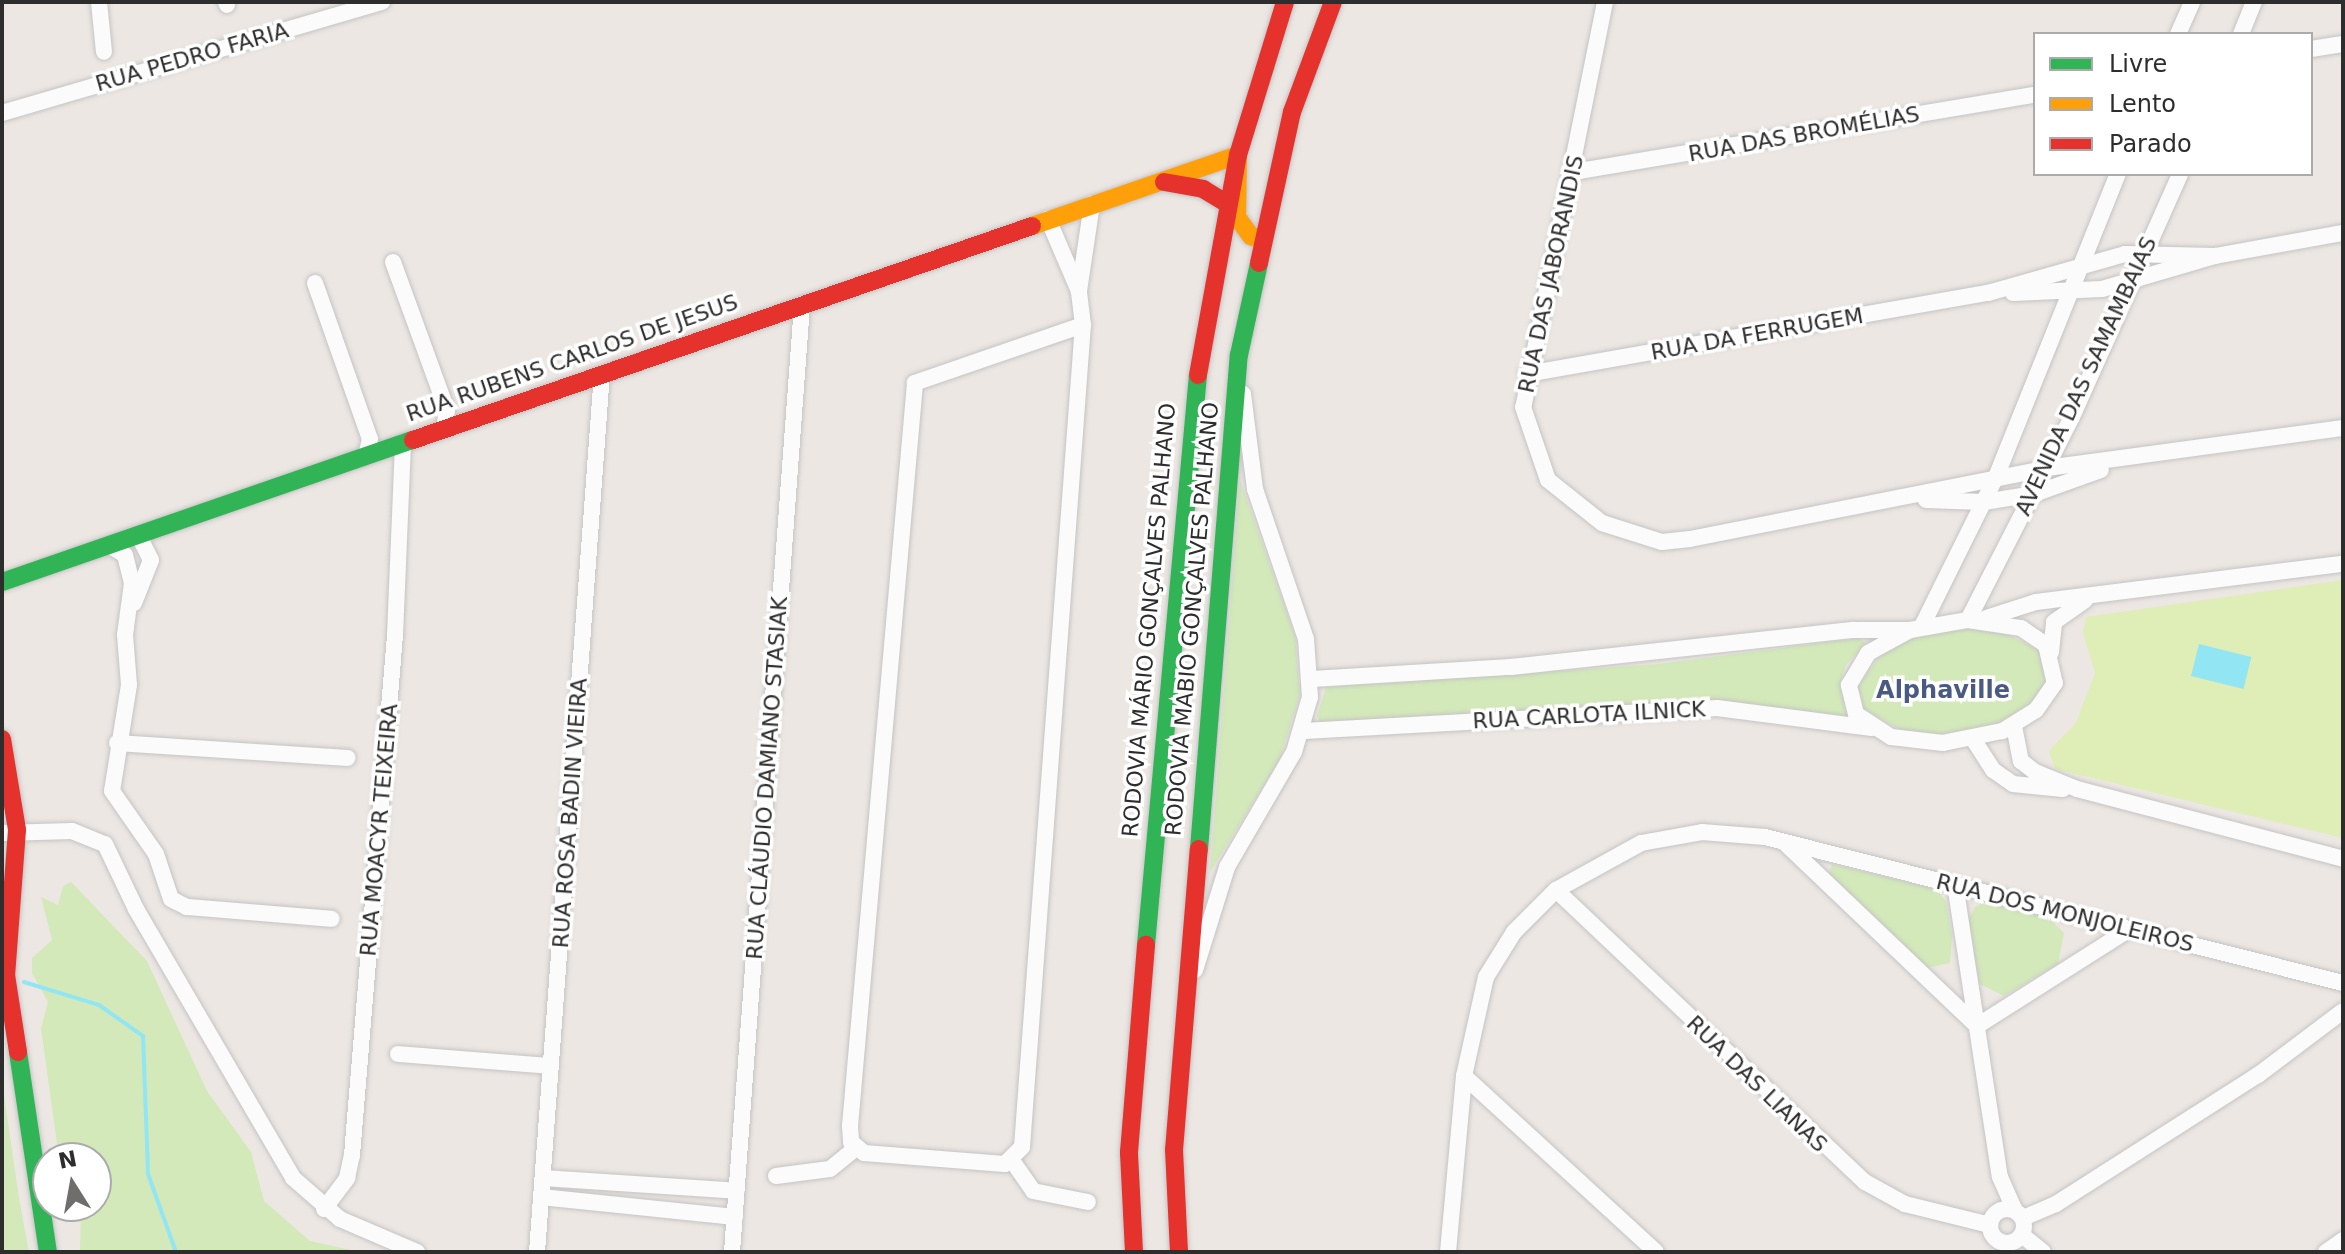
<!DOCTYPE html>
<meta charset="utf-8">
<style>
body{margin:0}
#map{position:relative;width:2345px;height:1254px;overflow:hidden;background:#ece7e3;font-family:"DejaVu Sans",sans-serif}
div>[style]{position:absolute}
.green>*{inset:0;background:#d3e9ba}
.pitch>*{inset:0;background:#dfedb7}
.water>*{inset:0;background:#92e5f2;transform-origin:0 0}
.stream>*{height:4px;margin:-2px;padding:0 2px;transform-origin:2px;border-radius:2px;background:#92e5f2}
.roads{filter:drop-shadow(0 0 2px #c5c4c4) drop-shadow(0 0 2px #c5c4c4)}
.street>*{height:16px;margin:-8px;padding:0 8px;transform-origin:8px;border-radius:8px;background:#fcfbfb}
.street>.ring{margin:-8px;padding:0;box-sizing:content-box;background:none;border:16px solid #fcfbfb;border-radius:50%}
.fast>*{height:18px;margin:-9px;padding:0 9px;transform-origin:9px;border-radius:9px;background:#30b455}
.slow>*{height:18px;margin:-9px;padding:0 9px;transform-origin:9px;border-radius:9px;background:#ff9f0a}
.jam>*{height:18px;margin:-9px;padding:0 9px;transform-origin:9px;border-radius:9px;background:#e5322d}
span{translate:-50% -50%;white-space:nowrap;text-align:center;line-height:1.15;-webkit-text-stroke:7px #fff;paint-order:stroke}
.street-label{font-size:22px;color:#2d2d2d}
.neighbourhood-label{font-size:24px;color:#495a83;font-weight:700}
.frame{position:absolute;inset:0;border:4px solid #2d2d2d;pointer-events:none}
.legend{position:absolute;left:2033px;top:32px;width:280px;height:144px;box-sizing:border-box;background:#fff;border:2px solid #ababab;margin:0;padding:10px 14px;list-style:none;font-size:24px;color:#2d2d2d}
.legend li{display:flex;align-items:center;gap:16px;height:40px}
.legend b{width:40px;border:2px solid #ababab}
.north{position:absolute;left:32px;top:1142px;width:80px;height:80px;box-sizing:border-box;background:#fff;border:2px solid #ababab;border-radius:50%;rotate:349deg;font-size:22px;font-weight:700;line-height:32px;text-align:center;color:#2d2d2d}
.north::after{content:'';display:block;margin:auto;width:28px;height:36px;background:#706e6d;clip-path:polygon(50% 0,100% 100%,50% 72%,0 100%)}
</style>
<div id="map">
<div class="green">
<i style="clip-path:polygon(1240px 480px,1295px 636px,1300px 694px,1280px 759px,1210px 872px)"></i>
<i style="clip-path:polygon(1968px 628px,2005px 633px,2039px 650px,2047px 681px,2031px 704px,1999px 723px,1943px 734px,1904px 732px,1864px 709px,1858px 686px,1882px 653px,1913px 638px)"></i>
<i style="clip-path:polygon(1859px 638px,1866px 643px,1846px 665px,1840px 684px,1847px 718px,1720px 700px,1320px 722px,1317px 716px,1326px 687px,1658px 664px)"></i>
<i style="clip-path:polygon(1832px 864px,1936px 889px,1946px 901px,1952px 936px,1950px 963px,1926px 968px,1829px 874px)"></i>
<i style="clip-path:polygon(71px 882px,147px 961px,207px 1091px,251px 1152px,264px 1201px,310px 1241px,360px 1252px,80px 1252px,81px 1206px,96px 1206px,96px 1158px,59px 1158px,41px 1028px,48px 1002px,32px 973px,32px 958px,52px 940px,41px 897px,58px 905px,63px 886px)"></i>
<i style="clip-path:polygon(1986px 902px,2048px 917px,2064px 933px,2058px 964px,2004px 996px,1980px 984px,1967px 922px,1975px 907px)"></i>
<i style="clip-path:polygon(2px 1081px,19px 1198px,29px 1252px,2px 1252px)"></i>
</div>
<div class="pitch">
<i style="clip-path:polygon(2343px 580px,2343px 838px,2055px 769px,2049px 751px,2076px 723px,2095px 673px,2083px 633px,2086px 617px)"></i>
</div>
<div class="water">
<i style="left:2199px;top:644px;width:54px;height:33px;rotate:14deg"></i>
</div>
<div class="stream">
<i style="left:24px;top:982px;width:78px;rotate:17deg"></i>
<i style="left:99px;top:1005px;width:54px;rotate:35.2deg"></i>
<i style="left:143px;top:1036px;width:138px;rotate:87.9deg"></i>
<i style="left:148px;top:1174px;width:83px;rotate:70.3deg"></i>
</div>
<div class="roads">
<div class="street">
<i style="left:99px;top:2px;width:50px;rotate:84.3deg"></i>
<i style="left:226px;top:2px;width:3px;rotate:72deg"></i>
<i style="left:1605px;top:2px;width:413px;rotate:101.4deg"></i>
<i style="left:1523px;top:407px;width:77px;rotate:71.1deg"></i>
<i style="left:1548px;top:480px;width:69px;rotate:38.5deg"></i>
<i style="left:1602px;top:523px;width:63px;rotate:17.6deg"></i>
<i style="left:1662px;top:542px;width:28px;rotate:-6deg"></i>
<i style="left:1690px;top:539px;width:364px;rotate:-11.2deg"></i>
<i style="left:2047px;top:468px;width:299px;rotate:-7.7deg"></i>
<i style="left:2178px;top:34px;width:35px;rotate:-66deg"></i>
<i style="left:2241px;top:34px;width:35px;rotate:-68deg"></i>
<i style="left:2311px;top:49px;width:32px;rotate:-9deg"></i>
<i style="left:2px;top:113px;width:396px;rotate:-16.3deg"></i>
<i style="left:1573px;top:172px;width:468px;rotate:-9.5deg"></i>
<i style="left:1048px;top:219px;width:76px;rotate:66.8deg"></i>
<i style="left:393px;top:262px;width:158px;rotate:70deg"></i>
<i style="left:447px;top:410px;width:18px;rotate:99deg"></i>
<i style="left:315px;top:283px;width:165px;rotate:70.6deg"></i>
<i style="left:370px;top:439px;width:17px;rotate:103deg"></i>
<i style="left:2013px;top:293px;width:89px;rotate:-2.6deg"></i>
<i style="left:2102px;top:289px;width:118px;rotate:-16.3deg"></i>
<i style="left:2215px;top:256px;width:130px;rotate:-10.2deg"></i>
<i style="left:1083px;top:325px;width:178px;rotate:161deg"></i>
<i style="left:915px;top:383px;width:746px;rotate:95deg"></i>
<i style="left:850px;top:1126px;width:16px;rotate:86deg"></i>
<i style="left:851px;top:1142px;width:17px;rotate:40deg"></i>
<i style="left:864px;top:1153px;width:141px;rotate:4.5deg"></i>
<i style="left:1005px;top:1164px;width:24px;rotate:-45deg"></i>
<i style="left:1022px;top:1147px;width:824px;rotate:-85.76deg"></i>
<i style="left:1083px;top:325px;width:34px;rotate:-97deg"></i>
<i style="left:1079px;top:291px;width:88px;rotate:-81.5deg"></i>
<i style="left:1527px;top:374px;width:468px;rotate:-10deg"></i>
<i style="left:1988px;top:293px;width:142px;rotate:-15.9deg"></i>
<i style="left:2125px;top:254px;width:90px;rotate:1.3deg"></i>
<i style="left:1926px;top:500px;width:58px;rotate:2deg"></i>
<i style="left:1984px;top:502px;width:51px;rotate:-9.1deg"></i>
<i style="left:2034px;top:494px;width:71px;rotate:-19.7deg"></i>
<i style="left:110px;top:546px;width:17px;rotate:31deg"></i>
<i style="left:125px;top:555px;width:29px;rotate:76deg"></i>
<i style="left:132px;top:583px;width:52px;rotate:97.7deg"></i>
<i style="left:125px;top:635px;width:50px;rotate:85.4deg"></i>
<i style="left:129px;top:685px;width:107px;rotate:99.1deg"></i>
<i style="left:112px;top:791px;width:77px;rotate:55.1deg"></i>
<i style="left:156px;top:854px;width:47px;rotate:71.6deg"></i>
<i style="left:171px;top:899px;width:18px;rotate:27deg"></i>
<i style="left:187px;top:907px;width:145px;rotate:4.7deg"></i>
<i style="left:134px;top:603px;width:46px;rotate:-68.4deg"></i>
<i style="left:151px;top:560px;width:27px;rotate:-117deg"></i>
<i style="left:1986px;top:618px;width:52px;rotate:-17.7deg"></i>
<i style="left:2036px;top:602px;width:309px;rotate:-7.1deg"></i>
<i style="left:1968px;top:620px;width:54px;rotate:8.6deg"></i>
<i style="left:2021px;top:628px;width:30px;rotate:34deg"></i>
<i style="left:2046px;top:645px;width:39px;rotate:77deg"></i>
<i style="left:2055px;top:683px;width:33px;rotate:125deg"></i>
<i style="left:2036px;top:710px;width:40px;rotate:148deg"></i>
<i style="left:2002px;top:731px;width:60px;rotate:168.5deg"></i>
<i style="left:1943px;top:743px;width:52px;rotate:-173.4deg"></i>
<i style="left:1891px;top:737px;width:42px;rotate:-146.7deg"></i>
<i style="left:1856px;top:714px;width:30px;rotate:-104deg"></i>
<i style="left:1849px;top:685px;width:37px;rotate:-59deg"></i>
<i style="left:1868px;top:653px;width:48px;rotate:-28.7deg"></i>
<i style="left:1910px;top:630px;width:59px;rotate:-9.8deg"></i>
<i style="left:1968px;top:620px;width:228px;rotate:-62.9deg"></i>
<i style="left:2072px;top:417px;width:266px;rotate:-66deg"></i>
<i style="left:1922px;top:626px;width:166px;rotate:-63.6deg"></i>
<i style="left:1996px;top:477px;width:327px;rotate:-68.1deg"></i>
<i style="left:2051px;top:652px;width:30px;rotate:-84deg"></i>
<i style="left:2054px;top:622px;width:38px;rotate:-35deg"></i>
<i style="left:1312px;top:679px;width:199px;rotate:-3.5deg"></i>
<i style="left:1511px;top:667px;width:345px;rotate:-6.2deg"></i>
<i style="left:1854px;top:630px;width:56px"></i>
<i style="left:2014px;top:726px;width:36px;rotate:79deg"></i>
<i style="left:2021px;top:761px;width:18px;rotate:38deg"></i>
<i style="left:2035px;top:772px;width:45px;rotate:22deg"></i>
<i style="left:2077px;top:789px;width:275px;rotate:14.7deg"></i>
<i style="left:1304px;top:731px;width:414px;rotate:-3.2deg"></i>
<i style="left:1717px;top:708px;width:156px;rotate:7.4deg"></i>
<i style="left:1973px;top:739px;width:37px;rotate:57deg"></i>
<i style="left:1993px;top:770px;width:24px;rotate:35deg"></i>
<i style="left:2013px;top:784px;width:50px;rotate:5.7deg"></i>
<i style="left:117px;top:743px;width:231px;rotate:3.7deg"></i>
<i style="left:2px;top:833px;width:70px;rotate:-1.6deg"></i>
<i style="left:72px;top:831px;width:35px;rotate:22deg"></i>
<i style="left:105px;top:844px;width:72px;rotate:64.5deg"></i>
<i style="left:136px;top:909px;width:311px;rotate:59.7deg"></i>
<i style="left:293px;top:1178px;width:62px;rotate:41.1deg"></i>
<i style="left:340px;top:1219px;width:84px;rotate:23.2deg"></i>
<i style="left:1787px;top:845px;width:262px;rotate:43.6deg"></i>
<i style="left:1955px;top:884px;width:296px;rotate:81.3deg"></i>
<i style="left:2000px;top:1177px;width:36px;rotate:66deg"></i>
<i style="left:1556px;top:890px;width:425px;rotate:43.4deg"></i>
<i style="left:1865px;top:1182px;width:46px;rotate:28.8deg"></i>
<i style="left:1905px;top:1204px;width:88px;rotate:13.9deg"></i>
<i style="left:1195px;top:970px;width:108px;rotate:-72.7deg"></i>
<i style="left:1227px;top:867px;width:133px;rotate:-59.8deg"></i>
<i style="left:1294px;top:752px;width:57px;rotate:-73.8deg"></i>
<i style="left:1310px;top:697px;width:58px;rotate:-93.9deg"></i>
<i style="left:1306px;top:639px;width:158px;rotate:-108.8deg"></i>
<i style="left:1255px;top:489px;width:96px;rotate:-97.2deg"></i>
<i style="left:1977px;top:1026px;width:179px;rotate:-32.4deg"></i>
<i style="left:398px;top:1054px;width:153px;rotate:4.5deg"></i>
<i style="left:1464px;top:1076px;width:260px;rotate:42.5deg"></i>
<i style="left:1013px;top:1162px;width:35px;rotate:55deg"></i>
<i style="left:1033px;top:1191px;width:56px;rotate:11.3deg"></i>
<i style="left:776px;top:1176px;width:54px;rotate:-7.4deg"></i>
<i style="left:830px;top:1169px;width:33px;rotate:-39deg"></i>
<i style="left:543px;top:1178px;width:194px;rotate:3.8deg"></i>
<i style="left:541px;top:1197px;width:195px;rotate:5.9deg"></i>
<i style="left:324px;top:1209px;width:39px;rotate:-53deg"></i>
<i style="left:347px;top:1178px;width:24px;rotate:-78deg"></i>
<i style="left:352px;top:1155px;width:522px;rotate:-85.27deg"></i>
<i style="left:395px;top:635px;width:193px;rotate:-87.6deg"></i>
<i class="ring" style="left:1990px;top:1209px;width:18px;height:18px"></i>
<i style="left:2023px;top:1218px;width:36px;rotate:-23deg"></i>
<i style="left:2056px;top:1204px;width:240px;rotate:-32.6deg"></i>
<i style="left:2258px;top:1075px;width:106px;rotate:-37deg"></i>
<i style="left:2022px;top:1235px;width:27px;rotate:39deg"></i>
<i style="left:537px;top:1252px;width:880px;rotate:-85.77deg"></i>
<i style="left:732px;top:1252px;width:950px;rotate:-85.77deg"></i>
<i style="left:1448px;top:1252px;width:177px;rotate:-84.8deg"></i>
<i style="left:1464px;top:1076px;width:101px;rotate:-77.5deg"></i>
<i style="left:1486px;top:977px;width:53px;rotate:-58.1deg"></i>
<i style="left:1514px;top:932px;width:59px;rotate:-45deg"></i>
<i style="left:1556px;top:890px;width:97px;rotate:-28.9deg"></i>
<i style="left:1641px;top:843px;width:62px;rotate:-10.2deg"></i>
<i style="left:1702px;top:832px;width:63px;rotate:4.5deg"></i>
<i style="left:1765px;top:837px;width:596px;rotate:14.18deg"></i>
<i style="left:2326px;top:1252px;width:21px;rotate:-35deg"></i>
</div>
<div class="fast">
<i style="left:2px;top:582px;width:435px;rotate:-19.1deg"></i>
<i style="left:1199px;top:849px;width:496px;rotate:-85.4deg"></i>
<i style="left:1239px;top:355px;width:94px;rotate:-77.7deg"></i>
<i style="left:1146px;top:945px;width:572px;rotate:-84.79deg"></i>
<i style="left:18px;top:1052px;width:202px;rotate:81.5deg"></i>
</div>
<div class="slow">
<i style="left:1032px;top:226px;width:218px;rotate:-19deg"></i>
<i style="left:1238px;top:155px;width:62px;rotate:90.9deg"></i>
<i style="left:1237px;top:217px;width:24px;rotate:54deg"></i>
<i style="left:1251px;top:236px;width:12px;rotate:14deg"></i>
</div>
<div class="jam">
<i style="left:1164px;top:182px;width:40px;rotate:10deg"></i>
<i style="left:1203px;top:189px;width:29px;rotate:31deg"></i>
<i style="left:1259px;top:263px;width:155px;rotate:-77.7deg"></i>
<i style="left:1292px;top:112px;width:117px;rotate:-69.6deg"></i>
<i style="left:1198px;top:375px;width:224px;rotate:-79.7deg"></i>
<i style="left:1238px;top:155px;width:160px;rotate:-72.9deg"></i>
<i style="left:413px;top:440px;width:655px;rotate:-19.07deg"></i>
<i style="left:2px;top:739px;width:92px;rotate:80.6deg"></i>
<i style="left:17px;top:830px;width:145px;rotate:94.3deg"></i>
<i style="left:6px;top:975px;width:78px;rotate:81.1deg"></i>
<i style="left:1134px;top:1252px;width:100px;rotate:-92.9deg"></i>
<i style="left:1129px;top:1152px;width:208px;rotate:-85.3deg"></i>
<i style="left:1179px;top:1252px;width:102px;rotate:-92.8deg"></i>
<i style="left:1174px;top:1150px;width:302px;rotate:-85.3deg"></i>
</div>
</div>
<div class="street-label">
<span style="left:192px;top:57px;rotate:-16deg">RUA PEDRO FARIA</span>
<span style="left:1804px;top:134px;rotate:-10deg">RUA DAS BROMÉLIAS</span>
<span style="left:1551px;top:274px;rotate:-78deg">RUA DAS JABORANDIS</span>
<span style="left:1757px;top:334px;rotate:-10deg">RUA DA FERRUGEM</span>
<span style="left:572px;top:358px;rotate:-19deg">RUA RUBENS CARLOS DE JESUS</span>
<span style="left:2086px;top:376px;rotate:-65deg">AVENIDA DAS SAMAMBAIAS</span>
<span style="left:1192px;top:619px;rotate:-85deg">RODOVIA MABIO GONÇALVES PALHANO</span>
<span style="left:1149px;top:620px;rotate:-85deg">RODOVIA MÁRIO GONÇALVES PALHANO</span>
<span style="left:1589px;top:715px;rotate:-3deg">RUA CARLOTA ILNICK</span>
<span style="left:767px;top:778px;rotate:-86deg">RUA CLÁUDIO DAMIANO STASIAK</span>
<span style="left:570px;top:813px;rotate:-86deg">RUA ROSA BADIN VIEIRA</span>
<span style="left:379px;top:830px;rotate:-85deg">RUA MOACYR TEIXEIRA</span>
<span style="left:2065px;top:913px;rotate:14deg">RUA DOS MONJOLEIROS</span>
<span style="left:1757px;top:1084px;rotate:44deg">RUA DAS LIANAS</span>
</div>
<div class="neighbourhood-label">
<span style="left:1943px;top:691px">Alphaville</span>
</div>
<div class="frame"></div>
<ul class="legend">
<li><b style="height:10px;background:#30b455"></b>Livre</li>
<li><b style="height:10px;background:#ff9f0a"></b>Lento</li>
<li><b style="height:10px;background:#e5322d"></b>Parado</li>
</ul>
<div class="north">N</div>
</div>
